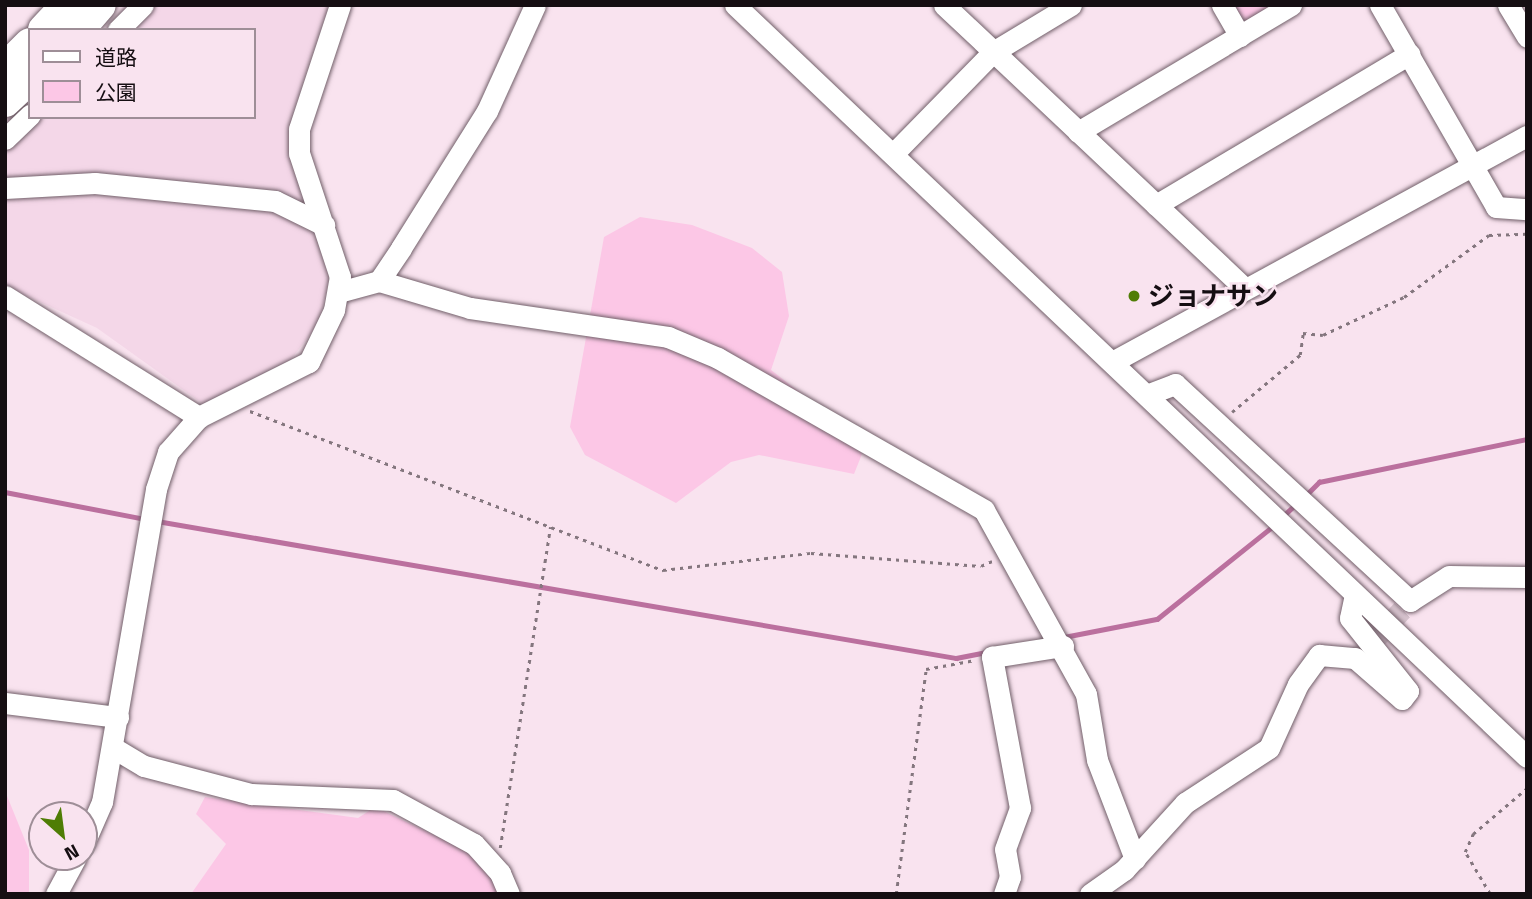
<!DOCTYPE html>
<meta charset="utf-8">
<style>
body{margin:0}
#map{position:relative;width:1532px;height:899px;overflow:hidden;background:#f9e3ef;font-family:"Titillium Web","Noto Sans JP",sans-serif}
div>[style]{position:absolute}
.built>*{inset:0;background:#f4d7e8}
.green>*{inset:0;background:#fcc7e6}
.stream>*{height:4.5px;margin:-2.25px;padding:0 2.25px;transform-origin:2.25px;border-radius:2.25px;background:#bb709e}
.minor-tunnel>*{height:21px;margin-top:-10.5px;transform-origin:0;background:repeating-linear-gradient(90deg,#d7c3ce 0 21px,transparent 0 31px)}
.path>*{height:2.5px;margin-top:-1.25px;transform-origin:0;background:repeating-linear-gradient(90deg,#84767e 0 3.5px,transparent 0 8.5px)}
.roads{filter:drop-shadow(0 0 2px #715f69) drop-shadow(0 0 2px #715f69)}
.minor>*{height:21px;margin:-10.5px;padding:0 10.5px;transform-origin:10.5px;border-radius:10.5px;background:#fff}
.highway>*{height:32px;margin:-16px;padding:0 16px;transform-origin:16px;border-radius:16px;background:#fff}
.dots>*{width:19px;height:19px;translate:-50% -50%;box-sizing:border-box;border:4px solid #f9e3ef;border-radius:50%}
span{translate:-50% -50%;white-space:nowrap;text-align:center;line-height:1.15;-webkit-text-stroke:5px #f9e3ef;paint-order:stroke}
.poi-label{font-size:26px;color:#150e12;font-weight:700}
.left{translate:0 -50%;text-align:left}
.frame{position:absolute;inset:0;border:7px solid #150e12;pointer-events:none}
.legend{position:absolute;left:28px;top:28px;width:228px;height:91px;box-sizing:border-box;background:#f9e3ef;border:2px solid #9e8e97;margin:0;padding:9px 12px;list-style:none;font-size:21px;color:#150e12}
.legend li{display:flex;align-items:center;gap:14px;height:35px}
.legend b{width:35px;border:2px solid #9e8e97}
.north{position:absolute;left:28px;top:801px;width:70px;height:70px;box-sizing:border-box;background:#f9e3ef;border:2px solid #9e8e97;border-radius:50%;rotate:152deg;font-size:19px;font-weight:700;line-height:28px;text-align:center;color:#150e12}
.north::after{content:'';display:block;margin:auto;width:24px;height:32px;background:#4f7d05;clip-path:polygon(50% 0,100% 100%,50% 72%,0 100%)}
</style>
<div id="map">
<div class="built">
<i style="clip-path:polygon(150px 5px,329px 5px,293px 113px,291px 163px,309px 208px,5px 182px,5px 151px,39px 117px,254px 117px,254px 30px,126px 30px)"></i>
<i style="clip-path:polygon(89px 188px,272px 207px,316px 227px,329px 279px,319px 323px,289px 362px,203px 404px,97px 328px,5px 286px,5px 197px)"></i>
</div>
<div class="green">
<i style="clip-path:polygon(1226px 5px,1277px 5px,1242px 25px)"></i>
<i style="clip-path:polygon(640px 217px,692px 225px,752px 248px,782px 272px,789px 316px,771px 370px,829px 415px,862px 454px,854px 474px,759px 455px,731px 462px,676px 503px,585px 455px,570px 427px,604px 237px)"></i>
<i style="clip-path:polygon(5px 791px,29px 850px,29px 894px,5px 894px)"></i>
<i style="clip-path:polygon(205px 797px,358px 818px,375px 807px,476px 855px,501px 894px,191px 894px,226px 844px,196px 814px)"></i>
</div>
<div class="stream">
<i style="left:5px;top:492px;width:143px;rotate:10.9deg"></i>
<i style="left:1305px;top:496px;width:20px;rotate:-45deg"></i>
<i style="left:1319px;top:482px;width:212px;rotate:-11.7deg"></i>
<i style="left:1282px;top:517px;width:19px;rotate:-43deg"></i>
<i style="left:157px;top:521px;width:811px;rotate:9.73deg"></i>
<i style="left:956px;top:658px;width:32px;rotate:-11deg"></i>
<i style="left:1064px;top:637px;width:95px;rotate:-11deg"></i>
<i style="left:1157px;top:619px;width:149px;rotate:-38.7deg"></i>
</div>
<div class="minor-tunnel">
<i style="left:1367px;top:648px;width:64px;rotate:-47.5deg"></i>
</div>
<div class="path">
<i style="left:250px;top:411px;width:443px;rotate:21.1deg"></i>
<i style="left:663px;top:570px;width:149px;rotate:-6.6deg"></i>
<i style="left:811px;top:553px;width:170px;rotate:4.4deg"></i>
<i style="left:981px;top:566px;width:12px;rotate:-24deg"></i>
<i style="left:1232px;top:412px;width:89px;rotate:-40deg"></i>
<i style="left:1300px;top:355px;width:22px;rotate:-82deg"></i>
<i style="left:1303px;top:333px;width:20px;rotate:6deg"></i>
<i style="left:1323px;top:335px;width:89px;rotate:-25.1deg"></i>
<i style="left:1404px;top:297px;width:105px;rotate:-36.1deg"></i>
<i style="left:1489px;top:235px;width:38px;rotate:-2deg"></i>
<i style="left:500px;top:848px;width:325px;rotate:-81.1deg"></i>
<i style="left:896px;top:894px;width:227px;rotate:-82.4deg"></i>
<i style="left:926px;top:669px;width:50px;rotate:-10.4deg"></i>
<i style="left:1490px;top:894px;width:49px;rotate:-120.8deg"></i>
<i style="left:1465px;top:852px;width:20px;rotate:-66deg"></i>
<i style="left:1473px;top:834px;width:71px;rotate:-40.4deg"></i>
</div>
<div class="roads">
<div class="minor">
<i style="left:735px;top:5px;width:1092px;rotate:43.52deg"></i>
<i style="left:944px;top:5px;width:412px;rotate:43.3deg"></i>
<i style="left:1222px;top:5px;width:36px;rotate:60deg"></i>
<i style="left:1380px;top:5px;width:233px;rotate:60.1deg"></i>
<i style="left:1496px;top:207px;width:31px;rotate:4deg"></i>
<i style="left:1508px;top:5px;width:37px;rotate:59deg"></i>
<i style="left:118px;top:30px;width:35px;rotate:-45deg"></i>
<i style="left:1078px;top:132px;width:248px;rotate:-30.8deg"></i>
<i style="left:5px;top:139px;width:35px;rotate:-44deg"></i>
<i style="left:894px;top:153px;width:141px;rotate:-45.6deg"></i>
<i style="left:993px;top:52px;width:91px;rotate:-31.1deg"></i>
<i style="left:5px;top:188px;width:90px;rotate:-3.2deg"></i>
<i style="left:95px;top:183px;width:181px;rotate:5.7deg"></i>
<i style="left:275px;top:201px;width:55px;rotate:26.1deg"></i>
<i style="left:1156px;top:205px;width:295px;rotate:-30.8deg"></i>
<i style="left:379px;top:281px;width:95px;rotate:16.5deg"></i>
<i style="left:470px;top:308px;width:200px;rotate:8.3deg"></i>
<i style="left:668px;top:337px;width:54px;rotate:22.8deg"></i>
<i style="left:718px;top:358px;width:306px;rotate:29.7deg"></i>
<i style="left:984px;top:510px;width:210px;rotate:61deg"></i>
<i style="left:1086px;top:694px;width:67px;rotate:80.5deg"></i>
<i style="left:1097px;top:760px;width:106px;rotate:69deg"></i>
<i style="left:339px;top:292px;width:41px;rotate:-15.4deg"></i>
<i style="left:379px;top:281px;width:40px;rotate:-56deg"></i>
<i style="left:401px;top:248px;width:162px;rotate:-57.9deg"></i>
<i style="left:487px;top:111px;width:116px;rotate:-65.6deg"></i>
<i style="left:5px;top:296px;width:229px;rotate:32deg"></i>
<i style="left:1114px;top:361px;width:470px;rotate:-28.6deg"></i>
<i style="left:1149px;top:394px;width:28px;rotate:-21deg"></i>
<i style="left:1175px;top:384px;width:320px;rotate:42.7deg"></i>
<i style="left:1410px;top:601px;width:46px;rotate:-32.7deg"></i>
<i style="left:1449px;top:576px;width:78px;rotate:0.7deg"></i>
<i style="left:5px;top:703px;width:114px;rotate:7.1deg"></i>
<i style="left:112px;top:747px;width:37px;rotate:31deg"></i>
<i style="left:144px;top:766px;width:111px;rotate:14.7deg"></i>
<i style="left:251px;top:794px;width:142px;rotate:2.4deg"></i>
<i style="left:393px;top:800px;width:92px;rotate:28.5deg"></i>
<i style="left:474px;top:844px;width:39px;rotate:48deg"></i>
<i style="left:500px;top:873px;width:23px;rotate:67deg"></i>
<i style="left:84px;top:843px;width:45px;rotate:-66.3deg"></i>
<i style="left:102px;top:802px;width:318px;rotate:-80.2deg"></i>
<i style="left:156px;top:489px;width:39px;rotate:-72deg"></i>
<i style="left:168px;top:452px;width:47px;rotate:-48.5deg"></i>
<i style="left:199px;top:417px;width:123px;rotate:-26.6deg"></i>
<i style="left:309px;top:362px;width:58px;rotate:-64.3deg"></i>
<i style="left:334px;top:310px;width:34px;rotate:-80deg"></i>
<i style="left:340px;top:277px;width:131px;rotate:-108.3deg"></i>
<i style="left:299px;top:153px;width:24px;rotate:-90deg"></i>
<i style="left:299px;top:129px;width:131px;rotate:-71.7deg"></i>
<i style="left:56px;top:894px;width:42px;rotate:-61.6deg"></i>
<i style="left:1004px;top:894px;width:18px;rotate:-71deg"></i>
<i style="left:1010px;top:877px;width:28px;rotate:-100deg"></i>
<i style="left:1005px;top:849px;width:44px;rotate:-69.9deg"></i>
<i style="left:1020px;top:808px;width:154px;rotate:-100.5deg"></i>
<i style="left:992px;top:657px;width:72px;rotate:-8.8deg"></i>
<i style="left:1090px;top:894px;width:42px;rotate:-35.2deg"></i>
<i style="left:1124px;top:870px;width:91px;rotate:-47.7deg"></i>
<i style="left:1185px;top:803px;width:100px;rotate:-33.2deg"></i>
<i style="left:1269px;top:748px;width:70px;rotate:-65.6deg"></i>
<i style="left:1298px;top:684px;width:36px;rotate:-54deg"></i>
<i style="left:1319px;top:655px;width:36px;rotate:5deg"></i>
<i style="left:1355px;top:658px;width:62px;rotate:41.1deg"></i>
<i style="left:1402px;top:699px;width:10px;rotate:-53deg"></i>
<i style="left:1408px;top:691px;width:93px;rotate:-128.5deg"></i>
<i style="left:1350px;top:618px;width:24px;rotate:-78deg"></i>
</div>
<div class="highway">
<i style="left:44px;top:30px;width:34px;rotate:-47deg"></i>
<i style="left:78px;top:30px;width:33px;rotate:-49deg"></i>
<i style="left:5px;top:69px;width:35px;rotate:-45deg"></i>
<i style="left:5px;top:101px;width:34px;rotate:-43deg"></i>
</div>
</div>
<div class="dots">
<i style="left:1134px;top:296px;background:#4f7d05"></i>
</div>
<div class="poi-label">
<span class="left" style="left:1148px;top:296px">ジョナサン</span>
</div>
<div class="frame"></div>
<ul class="legend">
<li><b style="height:9px;background:#fff"></b>道路</li>
<li><b style="height:19px;background:#fcc7e6"></b>公園</li>
</ul>
<div class="north">N</div>
</div>
